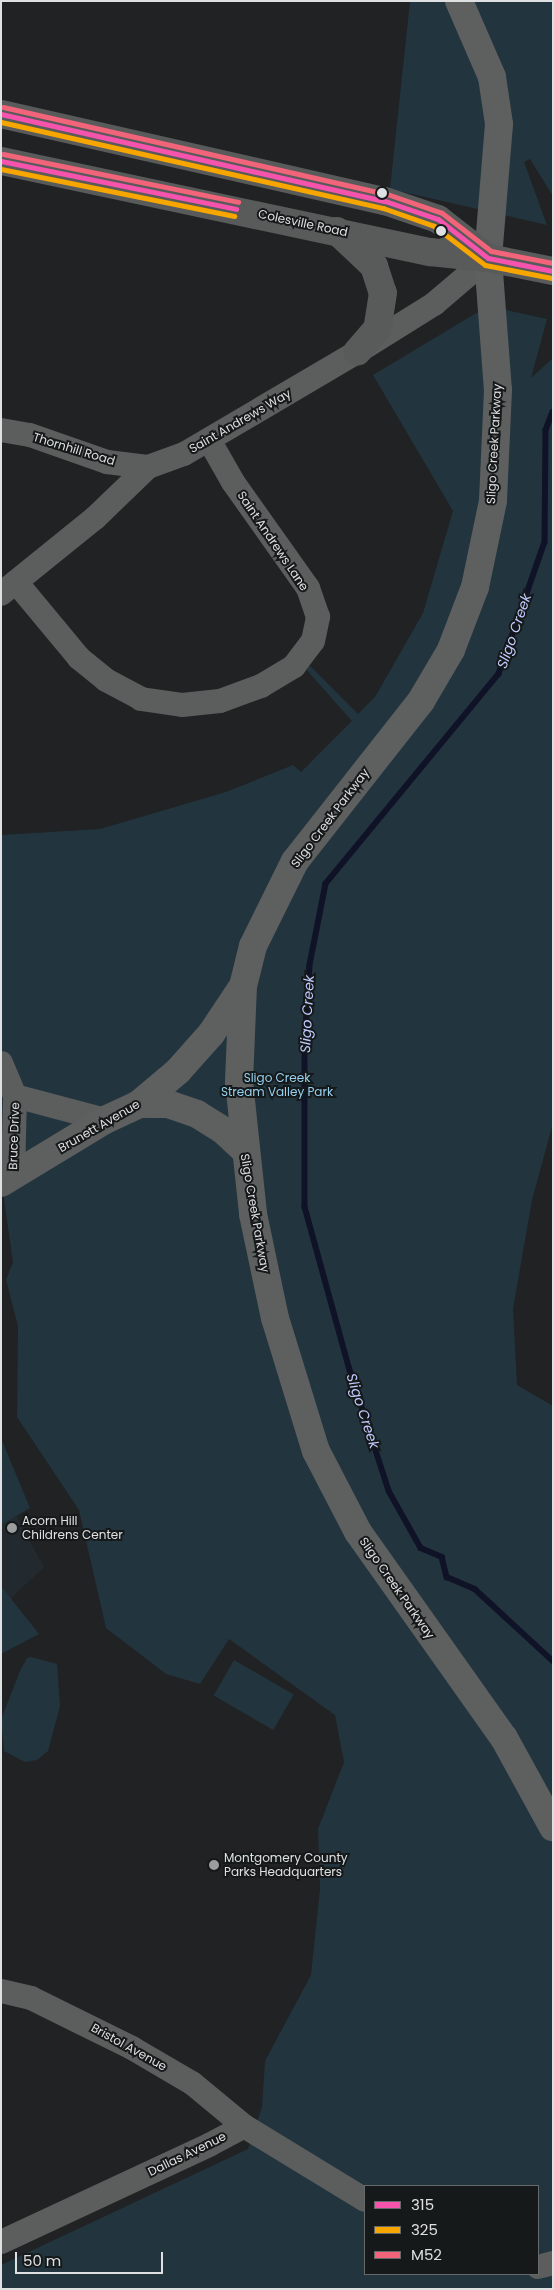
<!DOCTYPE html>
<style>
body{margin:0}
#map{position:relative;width:554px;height:2290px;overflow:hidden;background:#202223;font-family:Poppins,sans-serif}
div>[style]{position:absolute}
.built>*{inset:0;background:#222a2f}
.green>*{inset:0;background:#22343e;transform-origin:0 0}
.stream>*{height:5.5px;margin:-2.75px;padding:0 2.75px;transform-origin:2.75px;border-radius:2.75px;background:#101327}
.street>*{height:24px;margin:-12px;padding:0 12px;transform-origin:12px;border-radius:12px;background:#5c5d5d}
.secondary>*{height:28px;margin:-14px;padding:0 14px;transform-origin:14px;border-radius:14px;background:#5e5f5f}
.highway>*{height:28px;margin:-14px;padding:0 14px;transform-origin:14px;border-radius:14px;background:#595a5a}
.bus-1>*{height:5px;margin:-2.5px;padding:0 2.5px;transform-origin:2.5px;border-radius:2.5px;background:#f653ac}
.bus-2>*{height:5px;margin:-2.5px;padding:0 2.5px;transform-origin:2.5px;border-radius:2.5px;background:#f7a600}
.bus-3>*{height:5px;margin:-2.5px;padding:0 2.5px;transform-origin:2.5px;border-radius:2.5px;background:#f1647a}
.dots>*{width:14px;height:14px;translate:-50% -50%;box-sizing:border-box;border:2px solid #15191a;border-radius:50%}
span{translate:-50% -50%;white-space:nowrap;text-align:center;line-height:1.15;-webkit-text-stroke:4px #15191a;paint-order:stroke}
.street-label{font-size:12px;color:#dee0e1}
.park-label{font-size:12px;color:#96d0ef}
.poi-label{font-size:12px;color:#dee0e1}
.left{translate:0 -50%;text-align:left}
.water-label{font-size:14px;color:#c0cafe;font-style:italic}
.frame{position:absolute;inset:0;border:2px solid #dee0e1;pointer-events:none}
.legend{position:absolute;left:364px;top:2185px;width:175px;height:90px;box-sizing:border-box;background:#15191a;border:1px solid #65696a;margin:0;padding:6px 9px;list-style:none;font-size:15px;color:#dee0e1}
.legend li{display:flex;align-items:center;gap:10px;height:25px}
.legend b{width:25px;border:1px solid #65696a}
.scale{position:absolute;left:15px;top:2252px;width:148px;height:22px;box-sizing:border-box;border:2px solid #dee0e1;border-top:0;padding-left:6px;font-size:15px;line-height:18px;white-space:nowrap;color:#dee0e1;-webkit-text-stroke:4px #15191a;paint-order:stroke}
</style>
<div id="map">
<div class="built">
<i style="clip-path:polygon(1px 1488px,44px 1567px,1px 1608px)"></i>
</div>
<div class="green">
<i style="clip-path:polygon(410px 1px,553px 1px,553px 196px,530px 159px,524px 162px,547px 225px,390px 189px)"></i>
<i style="clip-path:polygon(evenodd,488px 306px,547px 319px,531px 378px,553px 358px,553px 1123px,532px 1200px,513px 1309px,517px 1385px,553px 1406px,553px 2289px,1px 2289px,1px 2265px,248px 2149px,262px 2107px,265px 2061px,311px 1975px,320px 1889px,318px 1829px,344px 1762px,335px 1715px,229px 1639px,200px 1684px,166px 1674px,106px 1628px,79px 1510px,17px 1417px,18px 1326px,6px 1280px,13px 1262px,1px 1178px,1px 835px,100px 829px,226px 792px,293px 765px,301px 772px,352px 721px,305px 668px,308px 664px,358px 714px,375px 697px,423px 613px,453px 511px,373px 375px,488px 306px,365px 2186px,538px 2186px,538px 2274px,365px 2274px,365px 2186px)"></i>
<i style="clip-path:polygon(1px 1438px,30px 1508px,1px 1525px)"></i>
<i style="clip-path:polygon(1px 1586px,39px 1634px,1px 1654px)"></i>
<i style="clip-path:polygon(31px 1657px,57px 1664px,60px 1706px,48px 1751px,37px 1760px,25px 1762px,4px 1751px,1px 1719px,20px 1671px,27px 1658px)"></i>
<i style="left:234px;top:1660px;width:69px;height:41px;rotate:30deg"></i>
</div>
<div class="stream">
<i style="left:553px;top:412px;width:19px;rotate:111deg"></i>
<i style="left:546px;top:430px;width:112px;rotate:90.5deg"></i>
<i style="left:545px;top:542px;width:140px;rotate:109.2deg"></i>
<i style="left:499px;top:674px;width:272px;rotate:129.5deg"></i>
<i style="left:326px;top:884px;width:83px;rotate:101.2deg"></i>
<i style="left:310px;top:965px;width:80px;rotate:93.6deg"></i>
<i style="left:305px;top:1045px;width:162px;rotate:90deg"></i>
<i style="left:305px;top:1207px;width:169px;rotate:74.6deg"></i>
<i style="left:350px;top:1370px;width:127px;rotate:72.1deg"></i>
<i style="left:389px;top:1491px;width:65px;rotate:60.7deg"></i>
<i style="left:421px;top:1548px;width:23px;rotate:23deg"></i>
<i style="left:442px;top:1557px;width:21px;rotate:76deg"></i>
<i style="left:447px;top:1577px;width:30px;rotate:23deg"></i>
<i style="left:475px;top:1589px;width:106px;rotate:42.7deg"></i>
</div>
<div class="street">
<i style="left:1px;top:430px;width:29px;rotate:10deg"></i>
<i style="left:30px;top:435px;width:82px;rotate:19.3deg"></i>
<i style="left:107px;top:462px;width:41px;rotate:7deg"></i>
<i style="left:16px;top:582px;width:99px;rotate:50.3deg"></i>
<i style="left:79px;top:658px;width:35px;rotate:39deg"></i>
<i style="left:106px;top:680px;width:40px;rotate:28deg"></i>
<i style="left:141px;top:699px;width:41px;rotate:8.3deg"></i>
<i style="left:182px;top:705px;width:38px;rotate:-6deg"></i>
<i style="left:220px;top:701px;width:44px;rotate:-20.1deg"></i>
<i style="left:261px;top:686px;width:39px;rotate:-31deg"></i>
<i style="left:294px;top:666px;width:31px;rotate:-53deg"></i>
<i style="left:313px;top:641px;width:25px;rotate:-78deg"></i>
<i style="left:318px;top:617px;width:31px;rotate:-109deg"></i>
<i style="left:308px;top:588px;width:130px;rotate:-125.3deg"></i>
<i style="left:233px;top:482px;width:48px;rotate:-119.7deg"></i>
<i style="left:1px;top:594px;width:121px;rotate:-39deg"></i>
<i style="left:95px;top:518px;width:74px;rotate:-43.9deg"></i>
<i style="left:148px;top:467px;width:38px;rotate:-20deg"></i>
<i style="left:184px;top:454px;width:201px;rotate:-30.5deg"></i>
<i style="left:357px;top:352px;width:91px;rotate:-31.9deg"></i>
<i style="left:434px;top:304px;width:71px;rotate:-40.4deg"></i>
<i style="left:1px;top:1063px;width:36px;rotate:67deg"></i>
<i style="left:15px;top:1096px;width:80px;rotate:91.4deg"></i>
<i style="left:15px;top:1096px;width:93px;rotate:14.9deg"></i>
<i style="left:1px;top:1991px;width:31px;rotate:13deg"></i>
<i style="left:31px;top:1998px;width:113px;rotate:26.3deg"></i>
<i style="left:132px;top:2048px;width:69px;rotate:30.3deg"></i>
<i style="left:192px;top:2083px;width:67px;rotate:39.6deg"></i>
<i style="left:1px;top:2242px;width:230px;rotate:-25deg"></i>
<i style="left:209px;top:2145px;width:40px;rotate:-28deg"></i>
<i style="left:244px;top:2126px;width:142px;rotate:31.4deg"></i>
<i style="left:538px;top:2267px;width:16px;rotate:-15deg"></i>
</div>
<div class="secondary">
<i style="left:459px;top:1px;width:83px;rotate:66.5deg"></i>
<i style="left:492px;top:77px;width:48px;rotate:81.5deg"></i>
<i style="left:499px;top:124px;width:134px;rotate:94.7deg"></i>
<i style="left:488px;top:258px;width:132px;rotate:85.7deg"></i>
<i style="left:498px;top:390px;width:111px;rotate:92.6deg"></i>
<i style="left:493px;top:501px;width:88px;rotate:101.8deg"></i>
<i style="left:475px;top:587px;width:67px;rotate:110.9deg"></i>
<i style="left:451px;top:650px;width:59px;rotate:120.5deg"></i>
<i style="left:421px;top:701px;width:204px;rotate:128.2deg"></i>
<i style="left:295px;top:861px;width:95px;rotate:116.3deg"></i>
<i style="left:253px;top:946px;width:41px;rotate:104deg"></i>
<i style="left:243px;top:986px;width:96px;rotate:92.4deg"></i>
<i style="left:239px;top:1082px;width:133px;rotate:83.9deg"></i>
<i style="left:253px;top:1214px;width:106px;rotate:78.1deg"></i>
<i style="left:275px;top:1318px;width:139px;rotate:72.9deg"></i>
<i style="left:316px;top:1451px;width:91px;rotate:62.6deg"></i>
<i style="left:358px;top:1532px;width:252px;rotate:54.7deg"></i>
<i style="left:504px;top:1738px;width:102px;rotate:61.2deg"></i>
<i style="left:139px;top:1104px;width:29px"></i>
<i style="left:168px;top:1104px;width:31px;rotate:19deg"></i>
<i style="left:197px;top:1114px;width:32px;rotate:32deg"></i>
<i style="left:224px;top:1131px;width:26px;rotate:43deg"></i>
<i style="left:1px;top:1183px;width:122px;rotate:-31.2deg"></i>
<i style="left:105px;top:1120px;width:38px;rotate:-25deg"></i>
<i style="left:139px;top:1104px;width:51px;rotate:-40.2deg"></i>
<i style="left:178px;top:1071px;width:50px;rotate:-48.3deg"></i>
<i style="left:211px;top:1034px;width:54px;rotate:-56.3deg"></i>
</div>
<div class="highway">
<i style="left:1px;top:114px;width:394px;rotate:12.8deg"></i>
<i style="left:385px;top:201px;width:56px;rotate:18.8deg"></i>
<i style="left:438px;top:219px;width:63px;rotate:38deg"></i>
<i style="left:1px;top:161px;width:439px;rotate:12deg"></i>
<i style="left:430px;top:252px;width:58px;rotate:5.9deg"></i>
<i style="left:488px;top:258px;width:66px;rotate:11.3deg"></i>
<i style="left:337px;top:231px;width:51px;rotate:43.4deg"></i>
<i style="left:374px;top:266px;width:28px;rotate:72deg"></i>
<i style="left:383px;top:293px;width:36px;rotate:99deg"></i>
<i style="left:377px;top:329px;width:30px;rotate:131deg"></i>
</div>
<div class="bus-1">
<i style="left:1px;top:114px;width:394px;rotate:12.8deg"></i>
<i style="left:385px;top:201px;width:56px;rotate:18.8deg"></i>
<i style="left:438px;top:219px;width:63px;rotate:38deg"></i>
<i style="left:488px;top:258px;width:66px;rotate:11.3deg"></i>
<i style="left:1px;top:161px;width:240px;rotate:11.5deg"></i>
</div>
<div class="bus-2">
<i style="left:1px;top:122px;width:392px;rotate:12.7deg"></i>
<i style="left:383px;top:208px;width:54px;rotate:19.4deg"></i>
<i style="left:434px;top:226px;width:64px;rotate:37.4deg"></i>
<i style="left:485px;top:265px;width:68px;rotate:11deg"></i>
<i style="left:1px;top:169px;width:238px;rotate:11.4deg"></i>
</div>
<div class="bus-3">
<i style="left:3px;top:107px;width:394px;rotate:12.8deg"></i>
<i style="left:387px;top:194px;width:58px;rotate:19.1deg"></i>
<i style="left:442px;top:213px;width:62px;rotate:37.8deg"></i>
<i style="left:491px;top:251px;width:63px;rotate:11deg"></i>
<i style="left:3px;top:154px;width:240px;rotate:11.5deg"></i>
</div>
<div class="dots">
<i style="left:382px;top:193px;background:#dee0e1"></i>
<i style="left:441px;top:231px;background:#dee0e1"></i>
<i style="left:12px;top:1528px;background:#9c9e9e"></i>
<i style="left:214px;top:1865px;background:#9c9e9e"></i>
</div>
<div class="street-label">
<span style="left:303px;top:223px;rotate:12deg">Colesville Road</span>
<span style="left:240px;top:421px;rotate:-30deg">Saint Andrews Way</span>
<span style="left:494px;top:444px;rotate:-87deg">Sligo Creek Parkway</span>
<span style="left:74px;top:449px;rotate:17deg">Thornhill Road</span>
<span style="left:273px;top:541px;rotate:56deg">Saint Andrews Lane</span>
<span style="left:330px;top:818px;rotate:-53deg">Sligo Creek Parkway</span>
<span style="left:99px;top:1126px;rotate:-30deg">Brunett Avenue</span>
<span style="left:14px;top:1136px;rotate:-88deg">Bruce Drive</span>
<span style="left:255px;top:1213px;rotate:80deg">Sligo Creek Parkway</span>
<span style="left:397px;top:1588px;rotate:55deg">Sligo Creek Parkway</span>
<span style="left:129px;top:2047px;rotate:29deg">Bristol Avenue</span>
<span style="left:187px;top:2154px;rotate:-26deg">Dallas Avenue</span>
</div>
<div class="park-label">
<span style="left:277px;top:1085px">Sligo Creek<br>Stream Valley Park</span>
</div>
<div class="poi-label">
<span class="left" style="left:22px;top:1528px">Acorn Hill<br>Childrens Center</span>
<span class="left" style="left:224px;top:1865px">Montgomery County<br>Parks Headquarters</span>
</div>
<div class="water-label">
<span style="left:514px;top:631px;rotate:-71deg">Sligo Creek</span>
<span style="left:307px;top:1014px;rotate:-87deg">Sligo Creek</span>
<span style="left:363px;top:1411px;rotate:72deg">Sligo Creek</span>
</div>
<div class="frame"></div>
<ul class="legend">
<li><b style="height:6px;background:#f653ac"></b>315</li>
<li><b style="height:6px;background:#f7a600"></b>325</li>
<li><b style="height:6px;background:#f1647a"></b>M52</li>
</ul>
<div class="scale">50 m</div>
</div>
